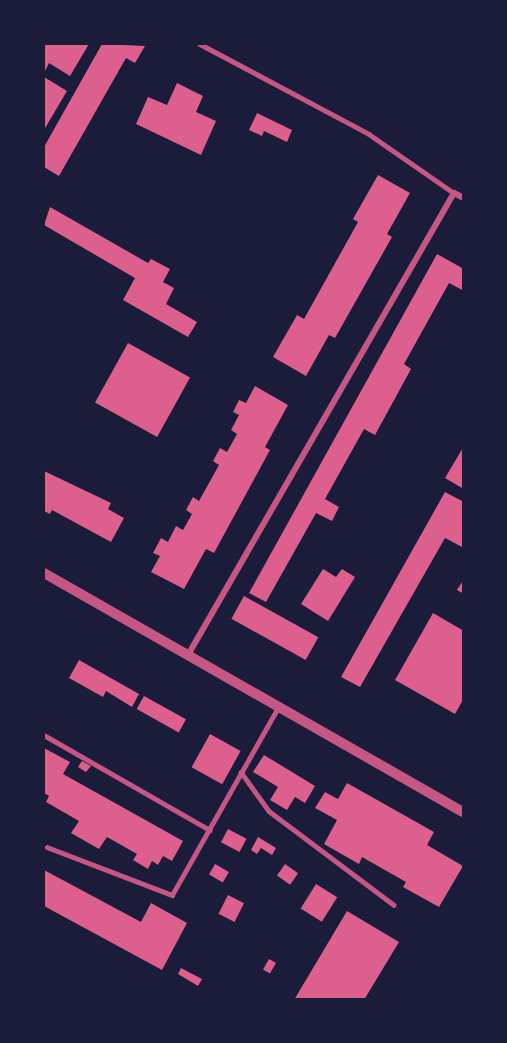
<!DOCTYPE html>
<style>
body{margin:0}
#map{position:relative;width:507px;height:1043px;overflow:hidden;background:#1b1b3a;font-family:Roboto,sans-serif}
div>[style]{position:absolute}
.building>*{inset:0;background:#dd5f8e;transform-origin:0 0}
.service>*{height:4.5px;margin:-2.25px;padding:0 2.25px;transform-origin:2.25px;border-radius:2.25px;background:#c65784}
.minor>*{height:6px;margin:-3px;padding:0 3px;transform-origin:3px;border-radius:3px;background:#c65784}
.tertiary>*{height:10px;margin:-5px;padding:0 5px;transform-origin:5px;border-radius:5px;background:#c65784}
span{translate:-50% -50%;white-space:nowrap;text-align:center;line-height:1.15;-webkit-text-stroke:6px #1b1b3a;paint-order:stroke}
.frame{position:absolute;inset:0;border:45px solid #1b1b3a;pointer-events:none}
</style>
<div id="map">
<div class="building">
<i style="clip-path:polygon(44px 44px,89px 44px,70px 76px,49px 63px,44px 73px)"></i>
<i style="clip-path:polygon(102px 44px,145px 46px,135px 63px,126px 58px,59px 176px,44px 167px,44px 147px)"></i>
<i style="clip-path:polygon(44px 77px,67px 91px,44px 130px)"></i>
<i style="clip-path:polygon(177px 83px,203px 96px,196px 112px,216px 121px,201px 155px,136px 124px,148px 97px,167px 105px)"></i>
<i style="clip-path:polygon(257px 113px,292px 130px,287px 142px,264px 131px,262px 136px,249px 130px)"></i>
<i style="clip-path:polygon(378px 175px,410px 193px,387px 234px,392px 237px,335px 338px,329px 335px,306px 376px,273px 357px,297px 315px,304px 319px,358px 222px,353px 219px)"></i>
<i style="clip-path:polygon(50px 207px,148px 263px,151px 259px,170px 269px,163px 282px,174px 288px,166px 304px,197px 322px,188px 337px,123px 300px,135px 278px,44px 225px)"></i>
<i style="clip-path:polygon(437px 254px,464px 269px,464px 291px,449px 283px,404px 364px,411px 369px,375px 435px,364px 429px,325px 499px,339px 507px,332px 521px,316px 513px,266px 602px,249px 593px)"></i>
<i style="left:128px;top:343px;width:71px;height:68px;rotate:29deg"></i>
<i style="clip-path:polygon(255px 386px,288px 405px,265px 447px,270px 450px,214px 553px,206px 549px,184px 589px,151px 572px,160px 556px,153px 553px,161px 538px,168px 542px,176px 526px,183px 530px,192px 514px,186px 510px,193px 497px,199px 501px,219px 465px,213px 461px,220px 448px,227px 452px,237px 434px,231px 430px,239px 415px,233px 412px,239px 400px,246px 403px)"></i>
<i style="clip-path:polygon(464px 446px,464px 486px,462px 488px,445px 478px)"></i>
<i style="clip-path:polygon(44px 471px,111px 503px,108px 509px,124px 518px,111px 542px,52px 510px,50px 514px,44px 511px)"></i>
<i style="clip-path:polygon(445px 492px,464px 502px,464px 548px,445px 538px,360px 687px,341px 677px)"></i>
<i style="clip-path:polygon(323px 569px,336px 577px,342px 569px,355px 577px,328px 621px,301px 604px)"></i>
<i style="clip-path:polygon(464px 579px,464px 594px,457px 590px)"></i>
<i style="left:244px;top:596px;width:85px;height:26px;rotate:29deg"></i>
<i style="clip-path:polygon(433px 613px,464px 631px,464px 698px,455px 714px,395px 680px)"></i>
<i style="clip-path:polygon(79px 660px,139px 694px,132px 707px,106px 691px,103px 697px,69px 678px)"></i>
<i style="left:144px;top:696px;width:48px;height:15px;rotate:29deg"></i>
<i style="left:210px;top:734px;width:35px;height:38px;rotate:29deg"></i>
<i style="clip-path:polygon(44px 748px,70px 762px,63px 774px,183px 841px,172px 861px,163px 856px,158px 865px,152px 861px,148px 869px,133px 860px,137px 854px,107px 837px,99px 849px,71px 833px,79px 821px,46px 802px,49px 796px,44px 793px)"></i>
<i style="clip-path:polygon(264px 755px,315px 786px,305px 803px,295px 797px,287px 810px,270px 800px,278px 787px,253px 772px)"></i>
<i style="clip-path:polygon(82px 761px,91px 766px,86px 772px,78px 767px)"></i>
<i style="clip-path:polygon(347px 783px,434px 832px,427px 845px,463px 866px,439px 907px,403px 887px,406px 882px,362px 857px,359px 864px,324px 844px,337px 820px,315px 808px,325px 792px,338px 799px)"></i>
<i style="left:228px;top:829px;width:21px;height:15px;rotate:28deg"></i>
<i style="clip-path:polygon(258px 837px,276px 848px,272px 855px,261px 848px,257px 854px,251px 850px)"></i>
<i style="left:215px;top:864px;width:16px;height:12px;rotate:30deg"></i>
<i style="left:285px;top:864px;width:16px;height:14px;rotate:35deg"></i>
<i style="clip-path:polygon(44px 870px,141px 922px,151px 903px,187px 923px,162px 970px,44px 906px)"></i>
<i style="left:316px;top:884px;width:25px;height:29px;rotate:32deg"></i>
<i style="left:228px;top:895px;width:18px;height:21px;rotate:27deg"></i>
<i style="clip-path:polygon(347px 911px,399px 942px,364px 1000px,294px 1000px)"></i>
<i style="left:269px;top:959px;width:8px;height:12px;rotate:30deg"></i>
<i style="clip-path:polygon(181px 968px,202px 979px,198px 986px,178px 974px)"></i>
</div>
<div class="service">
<i style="left:200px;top:44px;width:191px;rotate:28deg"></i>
<i style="left:369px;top:134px;width:103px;rotate:34.8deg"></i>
<i style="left:44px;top:735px;width:191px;rotate:29.8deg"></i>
<i style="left:241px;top:772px;width:48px;rotate:54.3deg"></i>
<i style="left:269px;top:811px;width:156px;rotate:36.9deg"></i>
<i style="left:47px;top:847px;width:134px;rotate:21deg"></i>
<i style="left:172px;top:895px;width:215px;rotate:-60.5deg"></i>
</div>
<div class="minor">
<i style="left:188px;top:655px;width:533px;rotate:-60.07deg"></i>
<i style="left:454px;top:193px;width:11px;rotate:27deg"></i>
</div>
<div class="tertiary">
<i style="left:44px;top:573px;width:484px;rotate:29.7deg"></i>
</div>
<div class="frame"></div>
</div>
